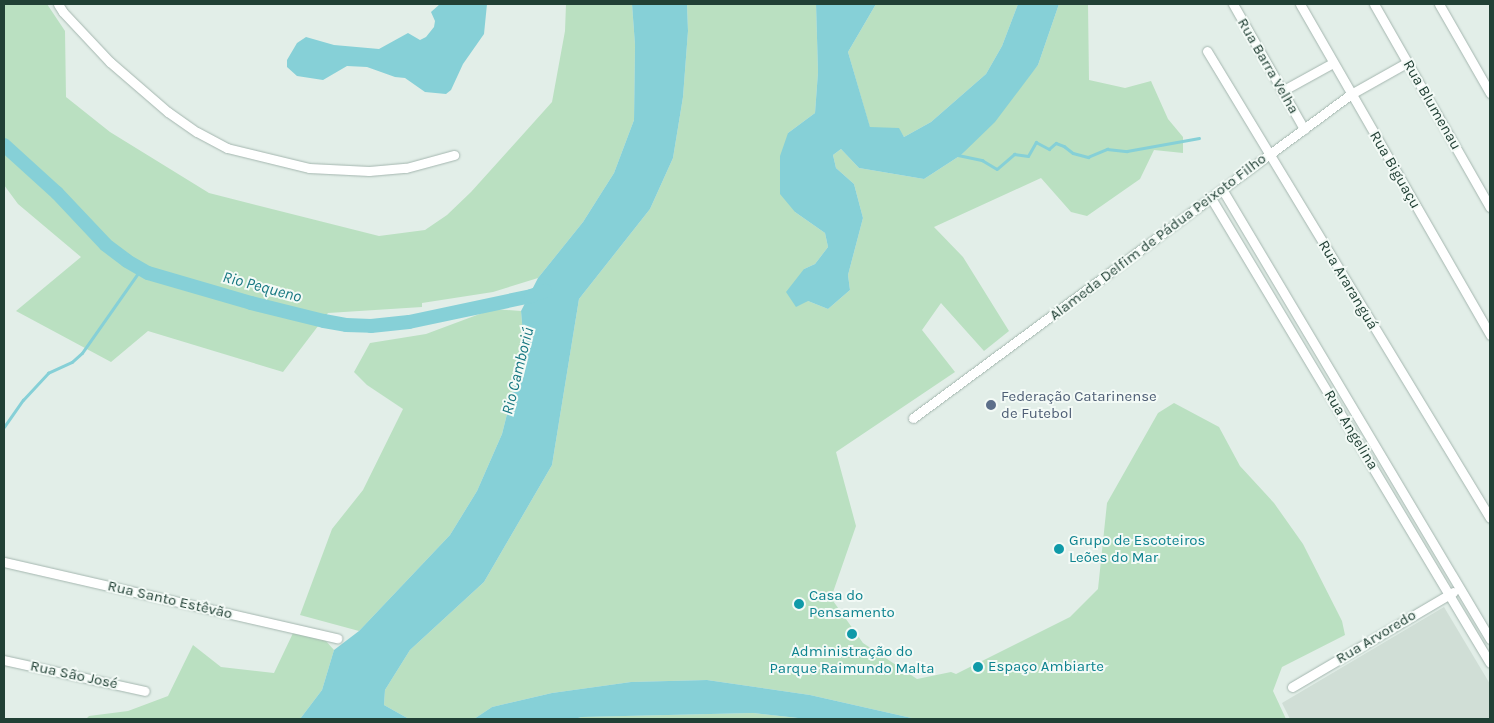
<!DOCTYPE html>
<meta charset="utf-8">
<style>
body{margin:0}
#map{position:relative;width:1494px;height:723px;overflow:hidden;background:#e2eee8;font-family:Karla,sans-serif}
div>[style]{position:absolute}
.built>*{inset:0;background:#d0ded6}
.green>*{inset:0;background:#bae0c1}
.water>*{inset:0;background:#86d0d7}
.stream>*{height:2.5px;margin:-1.25px;padding:0 1.25px;transform-origin:1.25px;border-radius:1.25px;background:#86d0d7}
.river>*{height:14px;margin:-7px;padding:0 7px;transform-origin:7px;border-radius:7px;background:#86d0d7}
.roads{filter:drop-shadow(0 0 1px #a4b6af) drop-shadow(0 0 1px #a4b6af)}
.minor>*{height:9px;margin:-4.5px;padding:0 4.5px;transform-origin:4.5px;border-radius:4.5px;background:#fff}
.dots>*{width:14px;height:14px;translate:-50% -50%;box-sizing:border-box;border:2px solid #f3faf6;border-radius:50%}
span{translate:-50% -50%;white-space:nowrap;text-align:center;line-height:1.15;-webkit-text-stroke:4px #f3faf6;paint-order:stroke}
.street-label{font-size:15px;color:#214035}
.service-label{font-size:15px;color:#4e5e75}
.left{translate:0 -50%;text-align:left}
.culture-label{font-size:15px;color:#0d838f}
.water-label{font-size:16px;color:#167781;font-style:italic}
.frame{position:absolute;inset:0;border:5px solid #214035;pointer-events:none}
</style>
<div id="map">
<div class="built">
<i style="clip-path:polygon(1444px 607px,1490px 684px,1490px 719px,1290px 719px,1282px 703px)"></i>
</div>
<div class="green">
<i style="clip-path:polygon(4px 4px,47px 4px,65px 31px,66px 97px,110px 132px,209px 193px,379px 236px,425px 230px,447px 215px,471px 192px,552px 102px,565px 31px,566px 4px,632px 4px,635px 45px,634px 120px,614px 173px,583px 222px,538px 278px,493px 292px,422px 303px,422px 307px,328px 313px,283px 372px,148px 331px,111px 362px,16px 311px,81px 257px,18px 204px,4px 185px)"></i>
<i style="clip-path:polygon(687px 4px,816px 4px,818px 72px,815px 113px,788px 133px,795px 212px,825px 233px,828px 247px,815px 264px,804px 269px,808px 301px,828px 309px,850px 290px,848px 275px,863px 218px,854px 184px,836px 168px,833px 155px,841px 149px,859px 168px,924px 179px,961px 155px,1038px 65px,1059px 4px,1088px 4px,1089px 80px,1125px 88px,1151px 81px,1168px 119px,1183px 137px,1183px 153px,1154px 150px,1140px 179px,1087px 216px,1071px 212px,1041px 178px,934px 227px,963px 257px,1009px 331px,984px 351px,941px 303px,922px 330px,955px 372px,836px 452px,856px 526px,831px 598px,863px 643px,917px 679px,951px 672px,956px 674px,1070px 617px,1098px 589px,1107px 503px,1158px 413px,1174px 403px,1219px 427px,1240px 466px,1274px 503px,1303px 544px,1342px 621px,1345px 635px,1282px 667px,1273px 691px,1286px 719px,916px 719px,810px 695px,707px 680px,631px 682px,552px 693px,492px 707px,474px 719px,409px 719px,384px 705px,385px 690px,410px 650px,484px 582px,552px 465px,579px 299px,650px 209px,673px 158px,683px 97px,688px 31px)"></i>
<i style="clip-path:polygon(876px 4px,1018px 4px,1002px 46px,986px 74px,931px 122px,904px 137px,898px 128px,870px 128px,848px 52px)"></i>
<i style="clip-path:polygon(493px 309px,521px 311px,524px 346px,502px 434px,477px 491px,450px 535px,359px 631px,300px 615px,332px 529px,363px 490px,403px 409px,367px 385px,354px 372px,370px 343px,426px 334px)"></i>
<i style="clip-path:polygon(294px 631px,325px 640px,334px 650px,322px 690px,300px 719px,86px 719px,89px 716px,128px 711px,168px 696px,193px 645px,221px 667px,274px 673px)"></i>
<i style="clip-path:polygon(753px 713px,807px 719px,574px 719px,582px 717px)"></i>
</div>
<div class="water">
<i style="clip-path:polygon(440px 4px,487px 4px,484px 34px,463px 64px,451px 90px,446px 94px,425px 92px,405px 78px,395px 77px,367px 67px,347px 66px,323px 80px,297px 76px,287px 67px,287px 60px,297px 43px,306px 37px,334px 45px,379px 49px,408px 33px,420px 40px,426px 37px,434px 27px,435px 21px,431px 12px)"></i>
<i style="clip-path:polygon(632px 4px,687px 4px,688px 31px,683px 97px,673px 158px,650px 209px,579px 299px,552px 465px,484px 582px,410px 650px,385px 690px,384px 705px,409px 719px,300px 719px,322px 690px,334px 650px,359px 631px,450px 535px,477px 491px,502px 434px,524px 346px,521px 311px,538px 278px,583px 222px,614px 173px,634px 120px,635px 45px)"></i>
<i style="clip-path:polygon(816px 4px,876px 4px,848px 52px,870px 127px,899px 128px,904px 137px,931px 122px,986px 74px,1002px 46px,1018px 4px,1059px 4px,1038px 65px,995px 122px,961px 155px,924px 179px,859px 168px,841px 149px,833px 155px,836px 168px,854px 184px,863px 218px,848px 275px,850px 290px,828px 309px,808px 301px,796px 307px,786px 292px,804px 269px,815px 264px,828px 247px,825px 233px,795px 212px,780px 194px,780px 156px,788px 133px,815px 113px,818px 72px)"></i>
<i style="clip-path:polygon(707px 680px,810px 695px,916px 719px,807px 719px,753px 713px,582px 717px,574px 719px,474px 719px,492px 707px,552px 693px,631px 682px)"></i>
</div>
<div class="stream">
<i style="left:958px;top:155px;width:25px;rotate:12deg"></i>
<i style="left:982px;top:160px;width:17px;rotate:31deg"></i>
<i style="left:997px;top:169px;width:23px;rotate:-41deg"></i>
<i style="left:1014px;top:154px;width:14px;rotate:8deg"></i>
<i style="left:1028px;top:156px;width:16px;rotate:-60deg"></i>
<i style="left:1036px;top:142px;width:15px;rotate:28deg"></i>
<i style="left:1049px;top:149px;width:9px;rotate:-41deg"></i>
<i style="left:1056px;top:143px;width:9px;rotate:21deg"></i>
<i style="left:1064px;top:146px;width:11px;rotate:38deg"></i>
<i style="left:1073px;top:153px;width:16px;rotate:15deg"></i>
<i style="left:1088px;top:157px;width:21px;rotate:-23deg"></i>
<i style="left:1107px;top:149px;width:20px;rotate:6deg"></i>
<i style="left:1127px;top:151px;width:73px;rotate:-10.2deg"></i>
<i style="left:4px;top:427px;width:33px;rotate:-55deg"></i>
<i style="left:23px;top:400px;width:37px;rotate:-47deg"></i>
<i style="left:48px;top:373px;width:26px;rotate:-25deg"></i>
<i style="left:72px;top:362px;width:13px;rotate:-42deg"></i>
<i style="left:82px;top:353px;width:103px;rotate:-54.9deg"></i>
</div>
<div class="river">
<i style="left:4px;top:145px;width:72px;rotate:42.2deg"></i>
<i style="left:57px;top:193px;width:71px;rotate:46.7deg"></i>
<i style="left:106px;top:245px;width:26px;rotate:37deg"></i>
<i style="left:127px;top:261px;width:24px;rotate:30deg"></i>
<i style="left:148px;top:273px;width:107px;rotate:16.2deg"></i>
<i style="left:251px;top:303px;width:75px;rotate:13.9deg"></i>
<i style="left:324px;top:321px;width:22px;rotate:10deg"></i>
<i style="left:346px;top:325px;width:25px;rotate:2deg"></i>
<i style="left:371px;top:326px;width:38px;rotate:-6deg"></i>
<i style="left:409px;top:322px;width:125px;rotate:-12deg"></i>
<i style="left:531px;top:296px;width:15px;rotate:-20deg"></i>
</div>
<div class="roads">
<div class="minor">
<i style="left:58px;top:4px;width:9px;rotate:58deg"></i>
<i style="left:63px;top:12px;width:69px;rotate:46.8deg"></i>
<i style="left:110px;top:62px;width:77px;rotate:40.8deg"></i>
<i style="left:168px;top:112px;width:35px;rotate:35deg"></i>
<i style="left:197px;top:132px;width:34px;rotate:28deg"></i>
<i style="left:227px;top:148px;width:84px;rotate:13.7deg"></i>
<i style="left:309px;top:168px;width:60px;rotate:2.9deg"></i>
<i style="left:369px;top:171px;width:37px;rotate:-5deg"></i>
<i style="left:406px;top:168px;width:50px;rotate:-15.2deg"></i>
<i style="left:1233px;top:4px;width:144px;rotate:60.4deg"></i>
<i style="left:1300px;top:4px;width:382px;rotate:60.1deg"></i>
<i style="left:1374px;top:4px;width:234px;rotate:60.3deg"></i>
<i style="left:1439px;top:4px;width:103px;rotate:60.2deg"></i>
<i style="left:1207px;top:51px;width:546px;rotate:58.78deg"></i>
<i style="left:1282px;top:91px;width:58px;rotate:-28.8deg"></i>
<i style="left:1222px;top:189px;width:524px;rotate:59.22deg"></i>
<i style="left:1211px;top:198px;width:542px;rotate:59.04deg"></i>
<i style="left:913px;top:418px;width:545px;rotate:-36.49deg"></i>
<i style="left:1351px;top:94px;width:65px;rotate:-29.3deg"></i>
<i style="left:4px;top:562px;width:342px;rotate:12.9deg"></i>
<i style="left:4px;top:660px;width:144px;rotate:12.4deg"></i>
<i style="left:1292px;top:687px;width:187px;rotate:-30.5deg"></i>
</div>
</div>
<div class="dots">
<i style="left:991px;top:405px;background:#5c6f8a"></i>
<i style="left:1059px;top:549px;background:#0f9aa8"></i>
<i style="left:799px;top:604px;background:#0f9aa8"></i>
<i style="left:852px;top:634px;background:#0f9aa8"></i>
<i style="left:978px;top:667px;background:#0f9aa8"></i>
</div>
<div class="street-label">
<span style="left:1268px;top:66px;rotate:60deg">Rua Barra Velha</span>
<span style="left:1432px;top:105px;rotate:60deg">Rua Blumenau</span>
<span style="left:1395px;top:170px;rotate:60deg">Rua Biguaçu</span>
<span style="left:1158px;top:237px;rotate:-37deg">Alameda Delfim de Pádua Peixoto Filho</span>
<span style="left:1348px;top:285px;rotate:59deg">Rua Araranguá</span>
<span style="left:1351px;top:430px;rotate:59deg">Rua Angelina</span>
<span style="left:170px;top:600px;rotate:13deg">Rua Santo Estêvão</span>
<span style="left:1376px;top:637px;rotate:-31deg">Rua Arvoredo</span>
<span style="left:74px;top:675px;rotate:12deg">Rua São José</span>
</div>
<div class="service-label">
<span class="left" style="left:1001px;top:405px">Federação Catarinense<br>de Futebol</span>
</div>
<div class="culture-label">
<span class="left" style="left:1069px;top:549px">Grupo de Escoteiros<br>Leões do Mar</span>
<span class="left" style="left:809px;top:604px">Casa do<br>Pensamento</span>
<span style="left:852px;top:660px">Administração do<br>Parque Raimundo Malta</span>
<span class="left" style="left:988px;top:667px">Espaço Ambiarte</span>
</div>
<div class="water-label">
<span style="left:262px;top:287px;rotate:15deg">Rio Pequeno</span>
<span style="left:518px;top:371px;rotate:-76deg">Rio Camboriú</span>
</div>
<div class="frame"></div>
</div>
